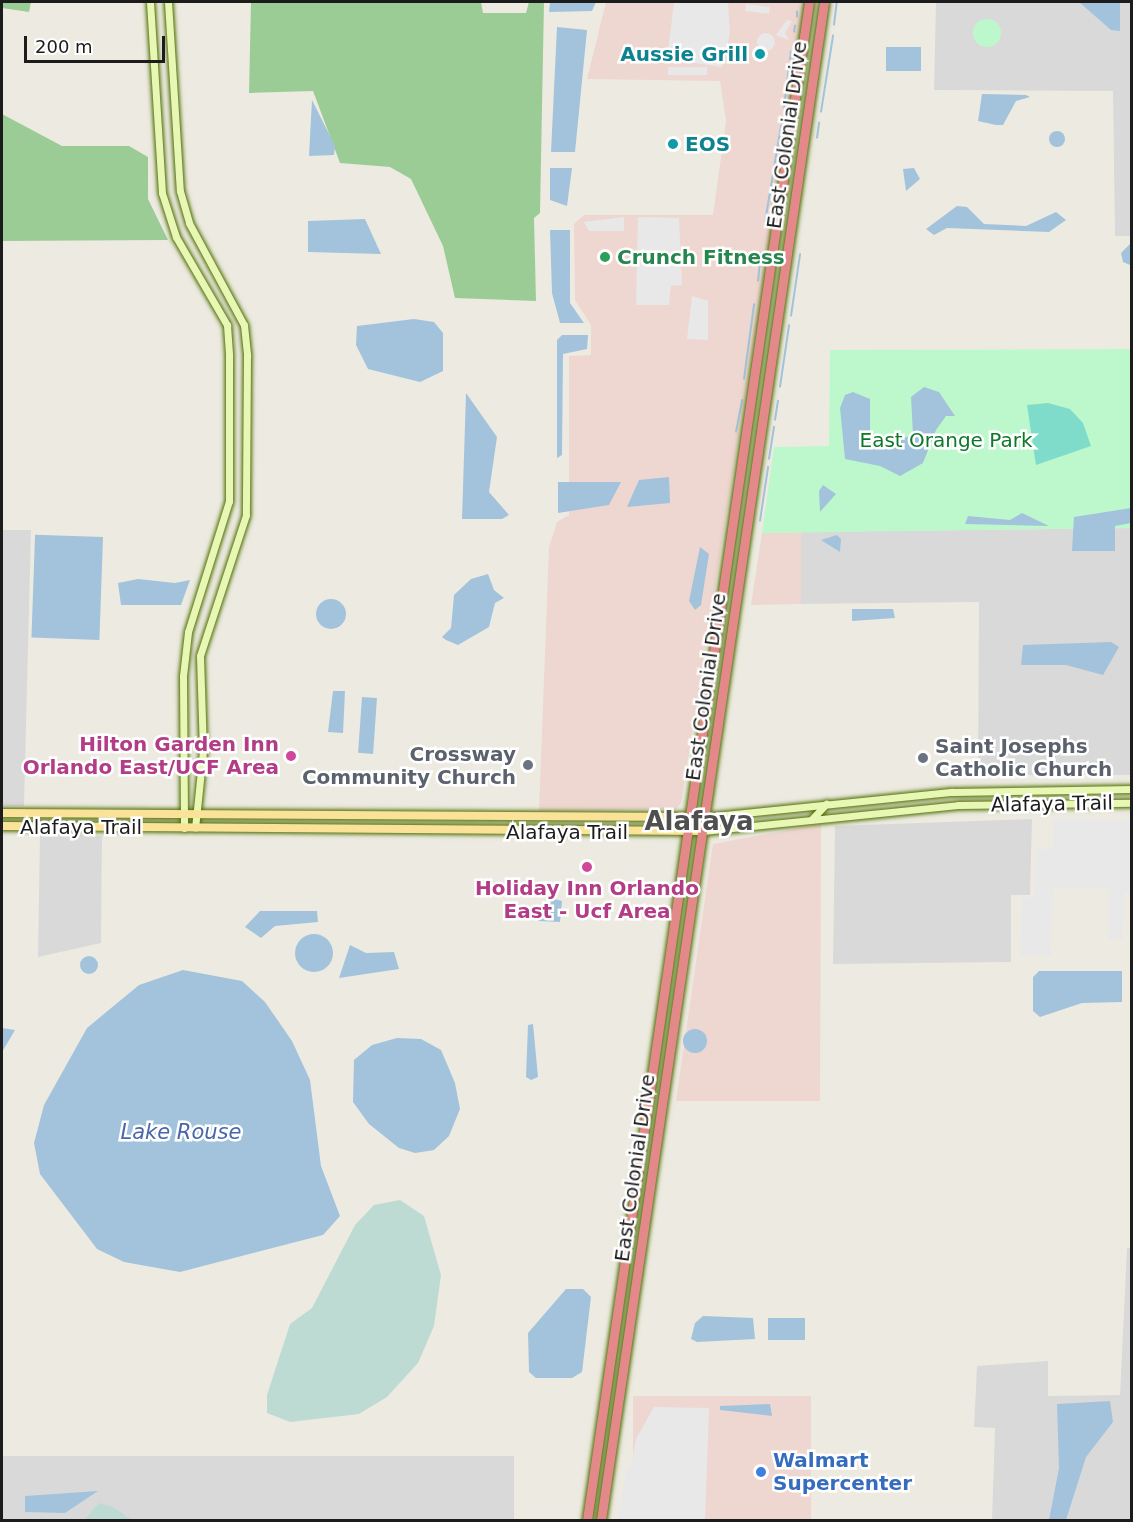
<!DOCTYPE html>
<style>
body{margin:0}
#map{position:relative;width:1133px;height:1522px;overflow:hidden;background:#edebe1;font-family:"DejaVu Sans",sans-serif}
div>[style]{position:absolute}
.residential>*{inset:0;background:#dad9d9;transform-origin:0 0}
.commercial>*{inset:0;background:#eed7d0;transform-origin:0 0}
.forest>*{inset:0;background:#9ccc96}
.wetland>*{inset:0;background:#bedbd3}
.park>*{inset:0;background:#bdf8cd}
.round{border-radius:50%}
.pitch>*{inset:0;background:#7fdcca}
.parking>*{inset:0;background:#e8e8e8;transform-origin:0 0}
.water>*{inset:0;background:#a2c3db;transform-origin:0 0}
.stream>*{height:1.5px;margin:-0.75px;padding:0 0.75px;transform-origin:0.75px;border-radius:0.75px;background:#a2c3db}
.roads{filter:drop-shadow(0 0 2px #506f06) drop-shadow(0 0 2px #506f06)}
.secondary>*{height:7px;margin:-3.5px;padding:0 3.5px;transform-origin:3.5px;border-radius:3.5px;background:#e8f8b4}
.primary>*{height:8px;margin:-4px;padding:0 4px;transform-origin:4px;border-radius:4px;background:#fae399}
.highway>*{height:9px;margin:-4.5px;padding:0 4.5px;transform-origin:4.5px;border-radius:4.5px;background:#e48989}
.dots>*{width:16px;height:16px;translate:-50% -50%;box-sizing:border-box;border:3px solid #fff;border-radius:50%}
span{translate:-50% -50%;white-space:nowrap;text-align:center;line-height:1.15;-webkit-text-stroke:5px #fff;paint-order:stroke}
.culture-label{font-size:20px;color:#0d838f;font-weight:700}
.right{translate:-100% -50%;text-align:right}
.left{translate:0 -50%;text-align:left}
.street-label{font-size:20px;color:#1c1c1c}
.leisure-label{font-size:20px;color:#27864d;font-weight:700}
.park-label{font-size:20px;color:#0d772a}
.hotel-label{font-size:20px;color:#b23c85;font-weight:700}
.worship-label{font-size:20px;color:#5b616d;font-weight:700}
.shop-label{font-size:20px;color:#366cbe;font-weight:700}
.water-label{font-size:21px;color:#4a68a9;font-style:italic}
.district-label{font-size:26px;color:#4f4f4f;font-weight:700}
.frame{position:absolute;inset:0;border:3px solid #1c1c1c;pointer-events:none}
.scale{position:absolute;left:24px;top:36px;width:141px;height:27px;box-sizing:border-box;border:3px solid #1c1c1c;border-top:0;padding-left:8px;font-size:18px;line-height:21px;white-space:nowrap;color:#1c1c1c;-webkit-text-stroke:4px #fff;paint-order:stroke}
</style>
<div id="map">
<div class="residential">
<i style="clip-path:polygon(936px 2px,1131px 2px,1131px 236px,1115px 236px,1113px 91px,934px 90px)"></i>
<i style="clip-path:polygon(1131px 528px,1131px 775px,978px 775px,979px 602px,801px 604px,801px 532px)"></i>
<i style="clip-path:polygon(2px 530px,31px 530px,24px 806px,2px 806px)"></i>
<i style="clip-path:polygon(1032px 819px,1030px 895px,1011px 895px,1011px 962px,833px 964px,835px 826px)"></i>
<i style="clip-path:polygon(40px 833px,102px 836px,101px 943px,38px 957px)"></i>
<i style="clip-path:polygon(1127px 1248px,1131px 1248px,1131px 1520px,992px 1520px,995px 1428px,974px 1427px,977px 1366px,1048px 1361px,1048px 1396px,1120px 1395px)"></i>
<i style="left:2px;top:1456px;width:512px;height:64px"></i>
</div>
<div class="commercial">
<i style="clip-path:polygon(606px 2px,807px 2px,681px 803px,676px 809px,539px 811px,549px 547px,557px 522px,569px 515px,569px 356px,591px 355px,591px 325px,575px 300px,574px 224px,584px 215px,713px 215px,726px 121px,720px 81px,587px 79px)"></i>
<i style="clip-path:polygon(801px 532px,801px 604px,751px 605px,762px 533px)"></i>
<i style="clip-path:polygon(821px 824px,820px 1101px,676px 1101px,713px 844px)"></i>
<i style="left:633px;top:1396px;width:178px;height:125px"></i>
</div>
<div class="forest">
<i style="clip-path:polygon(2px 2px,31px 2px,29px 12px,2px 8px)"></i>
<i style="clip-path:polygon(251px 2px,481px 2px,483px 13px,526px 13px,529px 2px,544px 2px,540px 213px,534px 218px,536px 301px,455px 298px,443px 246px,411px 179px,390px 167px,340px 163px,313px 91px,249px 93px)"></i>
<i style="clip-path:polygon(2px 114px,62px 146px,129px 146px,148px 157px,148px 199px,168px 240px,2px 241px)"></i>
</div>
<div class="wetland">
<i style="clip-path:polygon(400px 1200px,424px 1216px,441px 1275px,434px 1326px,418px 1363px,387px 1397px,359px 1414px,290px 1422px,267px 1413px,267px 1395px,290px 1324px,312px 1308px,355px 1225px,374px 1205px)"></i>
<i style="clip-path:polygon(99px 1503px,113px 1507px,132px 1520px,84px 1520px)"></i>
</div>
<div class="park">
<i class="round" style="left:973px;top:19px;width:28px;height:28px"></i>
<i style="clip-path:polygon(1131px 349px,1131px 528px,762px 533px,774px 447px,829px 446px,830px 350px)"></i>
</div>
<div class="pitch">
<i style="clip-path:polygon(1048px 403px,1070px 409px,1083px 423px,1091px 446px,1036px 465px,1027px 405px)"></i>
</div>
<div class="parking">
<i style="clip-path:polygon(674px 2px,728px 2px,730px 34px,722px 67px,667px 59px)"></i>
<i style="left:746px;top:4px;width:24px;height:7px;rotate:7deg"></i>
<i style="clip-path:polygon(787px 20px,792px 21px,785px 33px,789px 40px,776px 35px)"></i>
<i class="round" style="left:757px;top:33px;width:18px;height:18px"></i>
<i style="left:668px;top:67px;width:39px;height:8px"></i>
<i style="clip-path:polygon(624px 217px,624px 231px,589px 231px,584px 222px)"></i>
<i style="clip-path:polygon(638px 217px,679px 218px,682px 285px,671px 286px,669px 305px,636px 305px)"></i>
<i style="clip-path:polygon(692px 296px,708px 301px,708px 340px,687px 339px)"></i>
<i style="clip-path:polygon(1053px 819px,1131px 820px,1131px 893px,1124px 893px,1123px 939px,1108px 939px,1108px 889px,1053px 888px,1051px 956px,1020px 956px,1022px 897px,1035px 897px,1036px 849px,1053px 849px)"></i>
<i style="clip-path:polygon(654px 1407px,709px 1408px,705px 1520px,618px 1520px,626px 1469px,631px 1469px,636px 1439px)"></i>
</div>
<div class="water">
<i style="clip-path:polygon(550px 2px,596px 2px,592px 11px,549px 12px)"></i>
<i style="clip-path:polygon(1079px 2px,1120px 2px,1120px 31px,1111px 30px)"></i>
<i style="clip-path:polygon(557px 27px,587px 30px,575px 152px,551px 152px)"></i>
<i style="left:886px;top:47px;width:35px;height:24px"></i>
<i style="clip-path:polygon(982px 94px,1026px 95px,1030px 97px,1016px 101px,1003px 125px,996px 125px,978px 121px)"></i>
<i style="clip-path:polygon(312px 100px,335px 146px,334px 155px,309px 156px)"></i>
<i class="round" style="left:1049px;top:131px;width:16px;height:16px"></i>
<i style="clip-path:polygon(550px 168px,572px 168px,567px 206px,550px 200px)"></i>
<i style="clip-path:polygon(914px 168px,920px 179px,906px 191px,903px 169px)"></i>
<i style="clip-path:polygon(957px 206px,967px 207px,984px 224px,1026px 226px,1056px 212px,1066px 220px,1049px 232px,947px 228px,934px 235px,926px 229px)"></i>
<i style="clip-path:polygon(365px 219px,381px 254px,308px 252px,308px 221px)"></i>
<i style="clip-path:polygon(550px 230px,570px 230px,570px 303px,584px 323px,560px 323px,552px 293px)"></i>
<i style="clip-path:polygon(1131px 243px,1132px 265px,1130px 265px,1123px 262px,1121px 253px)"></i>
<i style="clip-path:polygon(414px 319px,434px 322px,443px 333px,443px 371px,420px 382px,368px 369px,356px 345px,357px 326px)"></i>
<i style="clip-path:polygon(562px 335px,588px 335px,587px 349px,563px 354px,562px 455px,557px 458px,557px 340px)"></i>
<i style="clip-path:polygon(924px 387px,939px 392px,955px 416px,946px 416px,936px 430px,923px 463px,900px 476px,880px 466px,845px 459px,840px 408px,845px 395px,853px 392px,870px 399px,870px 434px,883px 445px,913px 435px,911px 397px)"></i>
<i style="clip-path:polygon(466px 393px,497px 437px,489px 492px,509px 515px,502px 519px,462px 519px)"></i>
<i style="clip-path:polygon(669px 477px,670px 503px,627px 507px,639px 480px)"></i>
<i style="clip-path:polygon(558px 482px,621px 482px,609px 505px,558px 513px)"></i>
<i style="clip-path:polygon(823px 485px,836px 494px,820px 512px,819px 491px)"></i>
<i style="clip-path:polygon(1131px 508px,1131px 523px,1115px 526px,1115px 551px,1072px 551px,1074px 517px)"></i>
<i style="clip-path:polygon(1022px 513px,1049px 526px,965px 524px,968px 516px,1010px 520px)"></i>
<i style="clip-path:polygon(837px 535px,841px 539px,840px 552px,821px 540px)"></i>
<i style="left:103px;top:537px;width:103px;height:68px;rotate:92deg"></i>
<i style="clip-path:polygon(700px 547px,709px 554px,701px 605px,695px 610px,689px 601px)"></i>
<i style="clip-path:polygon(488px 574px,494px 590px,504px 598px,495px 603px,489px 627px,458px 645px,446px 640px,442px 637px,451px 628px,454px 595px,471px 579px)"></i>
<i style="clip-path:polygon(138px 579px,175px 583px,190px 580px,181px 605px,121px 605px,118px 583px)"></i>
<i class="round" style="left:316px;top:599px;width:30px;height:30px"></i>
<i style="clip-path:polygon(852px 609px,893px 609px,895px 618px,852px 621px)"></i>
<i style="clip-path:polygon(1111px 642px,1119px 647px,1103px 675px,1066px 665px,1021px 665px,1023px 645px)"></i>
<i style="clip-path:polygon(333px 691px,345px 691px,343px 733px,328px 732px)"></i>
<i style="left:362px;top:697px;width:15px;height:56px;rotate:4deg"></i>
<i style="clip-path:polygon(551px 898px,562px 901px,560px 922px,538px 921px)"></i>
<i style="clip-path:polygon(260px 911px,317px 911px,318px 922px,275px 926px,261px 938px,245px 927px)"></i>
<i class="round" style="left:295px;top:934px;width:38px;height:38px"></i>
<i style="clip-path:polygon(350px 945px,366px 953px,394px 952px,399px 969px,339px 978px)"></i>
<i class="round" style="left:80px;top:956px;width:18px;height:18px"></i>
<i style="clip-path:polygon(183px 970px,242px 981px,265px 1002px,292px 1041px,310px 1080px,321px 1166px,340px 1216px,323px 1235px,180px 1272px,124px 1262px,97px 1249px,40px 1174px,34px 1143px,44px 1105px,87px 1028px,139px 985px)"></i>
<i style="clip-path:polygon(1039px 971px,1122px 971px,1122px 1002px,1082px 1003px,1040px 1017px,1033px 1011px,1033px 977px)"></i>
<i style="clip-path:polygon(533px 1024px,538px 1077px,531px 1080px,526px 1077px,528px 1025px)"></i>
<i style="clip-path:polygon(2px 1028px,15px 1030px,2px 1052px)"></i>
<i class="round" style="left:683px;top:1029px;width:24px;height:24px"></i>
<i style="clip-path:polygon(397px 1038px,421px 1039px,441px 1050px,455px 1083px,460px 1109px,449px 1136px,434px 1150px,415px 1153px,399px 1148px,369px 1124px,353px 1102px,354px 1060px,372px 1045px)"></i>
<i style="clip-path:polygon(566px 1289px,583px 1289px,591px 1297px,582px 1372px,572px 1378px,536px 1378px,529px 1372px,528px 1333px)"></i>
<i style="clip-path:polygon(703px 1316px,753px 1318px,755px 1339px,697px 1342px,691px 1339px,695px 1323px)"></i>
<i style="left:768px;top:1318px;width:37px;height:22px"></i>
<i style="clip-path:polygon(1110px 1401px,1113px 1422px,1086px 1457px,1066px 1520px,1049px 1520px,1059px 1468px,1057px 1404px)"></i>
<i style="clip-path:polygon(770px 1404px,772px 1416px,720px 1410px,720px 1406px)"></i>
<i style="clip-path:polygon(98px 1491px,65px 1513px,25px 1512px,25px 1496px)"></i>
</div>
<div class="stream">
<i style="left:797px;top:17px;width:5px;rotate:-90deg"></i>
<i style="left:834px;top:25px;width:23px;rotate:-83deg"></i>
<i style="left:794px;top:32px;width:6px;rotate:-81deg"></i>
<i style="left:790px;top:60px;width:8px;rotate:-83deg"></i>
<i style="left:784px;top:107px;width:40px;rotate:-82.9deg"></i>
<i style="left:821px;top:112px;width:77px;rotate:-81deg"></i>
<i style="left:817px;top:138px;width:15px;rotate:-82deg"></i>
<i style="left:765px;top:222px;width:97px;rotate:-80.5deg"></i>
<i style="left:758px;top:281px;width:28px;rotate:-84deg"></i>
<i style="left:791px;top:316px;width:62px;rotate:-81.6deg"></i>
<i style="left:744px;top:379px;width:75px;rotate:-82.3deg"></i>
<i style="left:780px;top:387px;width:62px;rotate:-81.6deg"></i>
<i style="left:775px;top:420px;width:19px;rotate:-81deg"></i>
<i style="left:736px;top:432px;width:32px;rotate:-79deg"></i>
<i style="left:769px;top:459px;width:32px;rotate:-81deg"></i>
<i style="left:760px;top:521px;width:54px;rotate:-81.4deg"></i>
</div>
<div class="roads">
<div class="secondary">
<i style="left:150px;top:2px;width:191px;rotate:86.4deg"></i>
<i style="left:162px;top:193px;width:46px;rotate:72.3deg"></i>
<i style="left:176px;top:237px;width:102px;rotate:59.9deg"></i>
<i style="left:227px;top:325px;width:30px;rotate:86deg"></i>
<i style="left:229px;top:355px;width:146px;rotate:90deg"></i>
<i style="left:229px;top:501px;width:137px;rotate:107.4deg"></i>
<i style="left:188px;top:632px;width:44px;rotate:96.5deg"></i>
<i style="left:183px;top:676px;width:152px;rotate:89.6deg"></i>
<i style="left:168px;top:2px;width:189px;rotate:86.4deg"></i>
<i style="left:180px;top:191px;width:33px;rotate:74deg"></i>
<i style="left:189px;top:223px;width:116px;rotate:61.7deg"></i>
<i style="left:244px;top:325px;width:31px;rotate:84deg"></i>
<i style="left:247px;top:356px;width:159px;rotate:90.4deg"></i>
<i style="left:246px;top:515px;width:148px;rotate:108.1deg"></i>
<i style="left:200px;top:656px;width:95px;rotate:88.2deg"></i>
<i style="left:203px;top:751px;width:77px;rotate:95.9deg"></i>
<i style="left:705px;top:817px;width:249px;rotate:-5.8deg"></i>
<i style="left:953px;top:792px;width:179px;rotate:-1deg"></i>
<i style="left:812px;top:819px;width:21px;rotate:-47deg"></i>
<i style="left:703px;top:831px;width:256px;rotate:-5.8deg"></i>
<i style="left:958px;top:805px;width:174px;rotate:-0.7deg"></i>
</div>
<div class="primary">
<i style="left:2px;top:813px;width:703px;rotate:0.33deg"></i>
<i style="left:2px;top:826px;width:701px;rotate:0.41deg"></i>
</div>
<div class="highway">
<i style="left:587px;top:1520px;width:1534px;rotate:-81.68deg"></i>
<i style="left:601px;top:1520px;width:1534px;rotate:-81.64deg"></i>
</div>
</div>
<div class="dots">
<i style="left:760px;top:54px;background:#0f9aa8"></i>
<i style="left:673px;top:144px;background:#0f9aa8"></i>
<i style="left:605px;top:257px;background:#2e9e5b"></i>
<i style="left:291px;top:756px;background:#d1479c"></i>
<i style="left:923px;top:758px;background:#6b7280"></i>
<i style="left:528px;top:765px;background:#6b7280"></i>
<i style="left:587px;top:867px;background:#d1479c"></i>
<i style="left:761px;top:1472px;background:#3f7fe0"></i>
</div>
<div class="culture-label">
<span class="right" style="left:748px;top:54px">Aussie Grill</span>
<span class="left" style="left:685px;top:144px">EOS</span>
</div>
<div class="street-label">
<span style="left:787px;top:135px;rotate:-82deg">East Colonial Drive</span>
<span style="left:706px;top:687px;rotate:-82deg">East Colonial Drive</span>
<span style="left:1052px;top:804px;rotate:-1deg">Alafaya Trail</span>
<span style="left:81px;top:827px">Alafaya Trail</span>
<span style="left:567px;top:832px">Alafaya Trail</span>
<span style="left:635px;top:1168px;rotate:-82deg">East Colonial Drive</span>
</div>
<div class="leisure-label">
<span class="left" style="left:617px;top:257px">Crunch Fitness</span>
</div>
<div class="park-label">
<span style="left:946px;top:440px">East Orange Park</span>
</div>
<div class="hotel-label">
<span class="right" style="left:279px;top:756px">Hilton Garden Inn<br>Orlando East/UCF Area</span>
<span style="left:587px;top:900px">Holiday Inn Orlando<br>East - Ucf Area</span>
</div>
<div class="worship-label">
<span class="left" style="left:935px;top:758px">Saint Josephs<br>Catholic Church</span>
<span class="right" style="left:516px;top:766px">Crossway<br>Community Church</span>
</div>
<div class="shop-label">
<span class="left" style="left:773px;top:1472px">Walmart<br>Supercenter</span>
</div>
<div class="water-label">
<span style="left:181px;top:1132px">Lake Rouse</span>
</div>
<div class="district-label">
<span style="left:699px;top:822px">Alafaya</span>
</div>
<div class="frame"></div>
<div class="scale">200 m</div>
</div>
